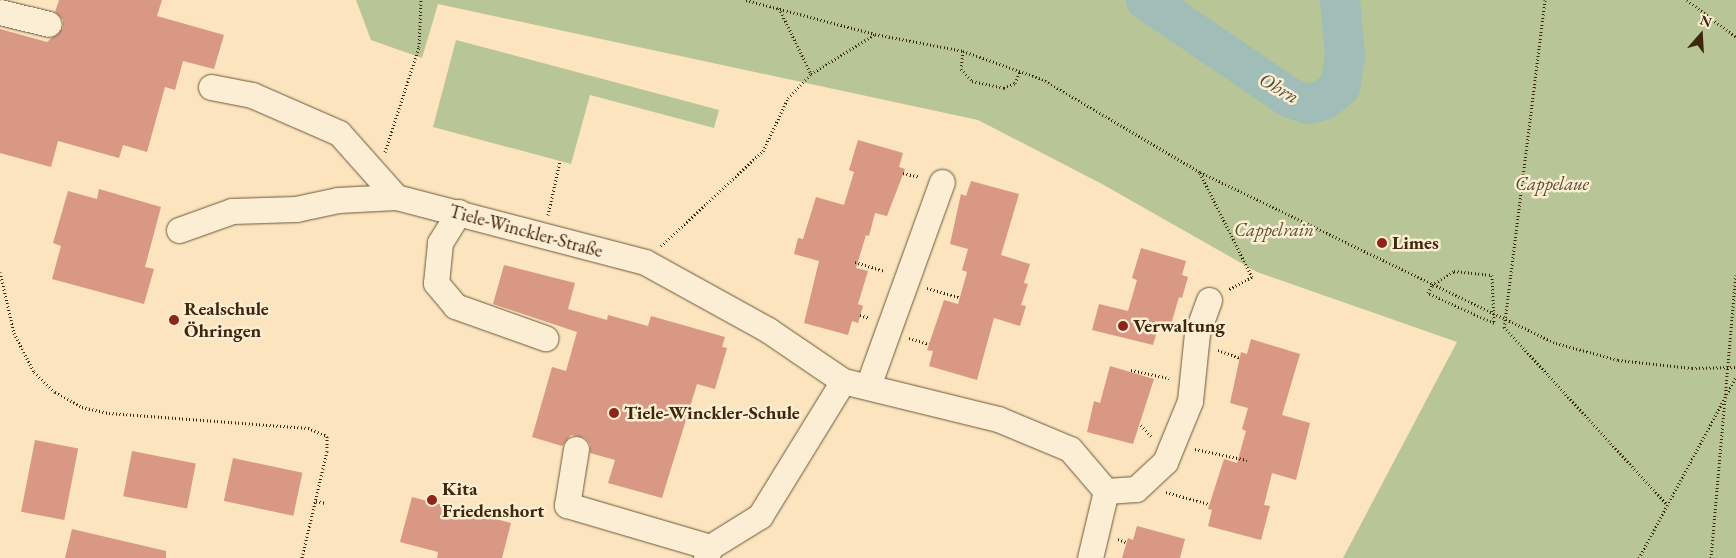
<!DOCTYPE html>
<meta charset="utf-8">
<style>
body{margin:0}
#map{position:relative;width:1736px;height:558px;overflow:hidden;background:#fbe4be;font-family:"EB Garamond",serif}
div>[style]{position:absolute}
.green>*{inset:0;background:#b8c596}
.river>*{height:40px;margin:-20px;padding:0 20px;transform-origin:20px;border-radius:20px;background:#a0bdb8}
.building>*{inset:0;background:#d99883;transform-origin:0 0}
.path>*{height:3px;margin-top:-1.5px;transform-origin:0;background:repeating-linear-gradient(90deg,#3e280c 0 1px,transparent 0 3.5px)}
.roads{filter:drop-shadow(0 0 1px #6d5738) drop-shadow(0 0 1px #6d5738)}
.minor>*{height:25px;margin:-12.5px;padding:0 12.5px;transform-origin:12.5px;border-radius:12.5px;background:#fcedd5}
.dots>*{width:14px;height:14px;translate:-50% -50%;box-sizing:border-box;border:2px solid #fcedd5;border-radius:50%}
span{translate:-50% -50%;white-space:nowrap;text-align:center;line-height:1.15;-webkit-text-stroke:5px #fcedd5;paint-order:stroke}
.park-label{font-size:19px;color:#5c4f2e;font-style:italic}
.street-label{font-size:19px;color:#3e280c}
.poi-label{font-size:19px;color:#3e280c;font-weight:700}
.left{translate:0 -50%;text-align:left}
.water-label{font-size:20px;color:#564d37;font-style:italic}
.north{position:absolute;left:1676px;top:10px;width:50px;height:50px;-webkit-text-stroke:4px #fcedd5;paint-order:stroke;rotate:19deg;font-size:14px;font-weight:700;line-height:20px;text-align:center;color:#3e280c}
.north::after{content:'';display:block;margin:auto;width:18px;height:22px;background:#3e280c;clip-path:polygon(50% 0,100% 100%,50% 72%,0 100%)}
</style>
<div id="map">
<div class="green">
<i style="clip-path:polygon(356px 0,1736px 0,1736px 558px,1343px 558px,1457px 342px,1257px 272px,1102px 184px,978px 120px,438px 4px,422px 58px,371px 40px)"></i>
<i style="clip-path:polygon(456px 40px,719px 110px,714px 128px,590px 95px,571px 164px,433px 127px)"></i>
</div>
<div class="river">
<i style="left:1146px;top:0;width:174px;rotate:34.2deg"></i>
<i style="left:1290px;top:98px;width:19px;rotate:18deg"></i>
<i style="left:1308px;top:104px;width:16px;rotate:-14deg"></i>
<i style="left:1324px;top:100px;width:21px;rotate:-39deg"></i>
<i style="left:1340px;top:87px;width:31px;rotate:-81deg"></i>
<i style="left:1345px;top:56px;width:56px;rotate:-95.1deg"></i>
</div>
<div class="building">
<i style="clip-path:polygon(59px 0,162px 0,157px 16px,224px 35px,214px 69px,183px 61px,175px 90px,165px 87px,147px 152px,123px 145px,119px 158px,58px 141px,51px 167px,0 153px,0 29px,47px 42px,63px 28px,63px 20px,55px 12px)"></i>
<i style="clip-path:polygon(858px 140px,903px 153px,899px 167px,905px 169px,887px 216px,875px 213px,869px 236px,866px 235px,856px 268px,868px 271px,858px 304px,863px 306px,858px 323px,852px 321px,848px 335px,804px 323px,819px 261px,794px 254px,798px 238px,803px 239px,816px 197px,844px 205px,854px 172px,849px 170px)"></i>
<i style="clip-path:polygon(971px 181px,1019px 194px,1001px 255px,1030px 264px,1024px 283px,1028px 284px,1021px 305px,1026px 306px,1020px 326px,994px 318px,977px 380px,929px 366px,933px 351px,927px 350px,944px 300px,958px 304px,967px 272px,962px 270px,968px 249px,950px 244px,961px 194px,966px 196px)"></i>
<i style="clip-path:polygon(99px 189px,161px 207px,145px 267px,154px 269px,144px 304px,52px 279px,61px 246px,53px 243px,68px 191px,97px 199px)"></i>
<i style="clip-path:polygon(1141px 248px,1186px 261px,1182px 275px,1188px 277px,1182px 298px,1179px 297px,1170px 328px,1159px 325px,1153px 345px,1092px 330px,1099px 304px,1128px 311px,1137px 280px,1132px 278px)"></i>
<i style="clip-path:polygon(504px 265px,575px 283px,568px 309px,607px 320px,608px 315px,648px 326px,651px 316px,725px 337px,722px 347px,727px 348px,715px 389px,697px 384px,662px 498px,608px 483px,615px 460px,590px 453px,590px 444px,585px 438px,571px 435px,562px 446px,532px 437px,552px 367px,566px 371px,577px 332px,493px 304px)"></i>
<i style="clip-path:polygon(1251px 339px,1300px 354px,1282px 415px,1310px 423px,1296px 480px,1272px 473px,1264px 505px,1270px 506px,1261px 540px,1208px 526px,1212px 510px,1208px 509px,1224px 459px,1237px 463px,1246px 431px,1242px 429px,1248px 408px,1230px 403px,1241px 352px,1247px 354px)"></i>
<i style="clip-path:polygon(1110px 366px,1154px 379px,1133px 444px,1087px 432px,1094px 401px,1100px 403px)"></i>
<i style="left:35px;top:440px;width:44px;height:73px;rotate:11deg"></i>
<i style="left:132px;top:451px;width:65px;height:46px;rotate:11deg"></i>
<i style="left:233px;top:458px;width:71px;height:44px;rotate:12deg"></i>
<i style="clip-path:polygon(412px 497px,511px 523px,502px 558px,437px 558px,438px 552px,400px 542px)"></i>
<i style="clip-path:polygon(1137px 526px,1185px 539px,1180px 558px,1122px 558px,1128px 538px,1133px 540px)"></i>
<i style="clip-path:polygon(72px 529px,166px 551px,166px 558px,65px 558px)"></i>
</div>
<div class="path">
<i style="left:746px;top:0;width:133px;rotate:14.8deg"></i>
<i style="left:875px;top:34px;width:90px;rotate:10.9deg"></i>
<i style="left:963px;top:51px;width:84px;rotate:19.5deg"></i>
<i style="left:1042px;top:79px;width:183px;rotate:30.5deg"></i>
<i style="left:1200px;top:172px;width:395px;rotate:25.7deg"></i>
<i style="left:1556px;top:343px;width:64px;rotate:15.3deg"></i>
<i style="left:1618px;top:360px;width:74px;rotate:6.2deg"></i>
<i style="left:1692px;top:368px;width:44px;rotate:-1.3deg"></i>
<i style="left:1545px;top:0;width:330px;rotate:97.1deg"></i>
<i style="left:1504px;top:327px;width:241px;rotate:47.4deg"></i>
<i style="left:1687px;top:0;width:61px;rotate:37.1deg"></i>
<i style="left:779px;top:8px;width:73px;rotate:64.1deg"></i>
<i style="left:963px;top:51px;width:18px;rotate:96deg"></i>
<i style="left:961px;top:69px;width:16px;rotate:47deg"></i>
<i style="left:972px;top:81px;width:33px;rotate:12deg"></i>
<i style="left:1004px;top:88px;width:12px;rotate:-24deg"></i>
<i style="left:1015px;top:83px;width:12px;rotate:-66deg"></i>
<i style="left:385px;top:152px;width:110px;rotate:-72.1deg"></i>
<i style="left:419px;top:47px;width:47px;rotate:-87.6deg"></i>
<i style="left:903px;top:173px;width:17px;rotate:13deg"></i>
<i style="left:1200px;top:173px;width:116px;rotate:63.4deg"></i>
<i style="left:1252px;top:277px;width:27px;rotate:152deg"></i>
<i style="left:548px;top:215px;width:55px;rotate:-77.5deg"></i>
<i style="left:661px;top:246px;width:139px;rotate:-43deg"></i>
<i style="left:763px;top:151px;width:59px;rotate:-64.7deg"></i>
<i style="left:788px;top:98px;width:33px;rotate:-46deg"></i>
<i style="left:811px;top:74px;width:75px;rotate:-32deg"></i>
<i style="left:855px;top:262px;width:30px;rotate:17deg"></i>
<i style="left:1454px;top:271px;width:38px;rotate:6deg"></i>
<i style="left:1492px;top:275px;width:48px;rotate:87.6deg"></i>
<i style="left:1494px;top:323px;width:72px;rotate:-155.6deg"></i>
<i style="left:1428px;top:293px;width:9px;rotate:-63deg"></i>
<i style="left:1432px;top:285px;width:26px;rotate:-32deg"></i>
<i style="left:0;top:272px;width:63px;rotate:77.1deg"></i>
<i style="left:14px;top:333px;width:44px;rotate:62.9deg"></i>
<i style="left:34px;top:372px;width:29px;rotate:44deg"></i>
<i style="left:55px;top:392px;width:31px;rotate:29deg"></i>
<i style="left:82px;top:407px;width:28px;rotate:13deg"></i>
<i style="left:109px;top:413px;width:200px;rotate:4.3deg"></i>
<i style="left:308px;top:428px;width:21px;rotate:23deg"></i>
<i style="left:327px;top:436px;width:15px;rotate:90deg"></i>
<i style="left:327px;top:451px;width:110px;rotate:103.2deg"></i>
<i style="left:927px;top:288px;width:35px;rotate:16deg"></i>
<i style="left:860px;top:315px;width:9px;rotate:18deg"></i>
<i style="left:909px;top:338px;width:21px;rotate:17deg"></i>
<i style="left:1218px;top:350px;width:23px;rotate:20deg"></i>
<i style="left:1131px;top:370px;width:39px;rotate:12deg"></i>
<i style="left:1141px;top:425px;width:15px;rotate:48deg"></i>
<i style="left:1195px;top:449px;width:53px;rotate:11.9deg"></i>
<i style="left:1166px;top:492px;width:45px;rotate:15.6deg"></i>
<i style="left:316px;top:501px;width:10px;rotate:11deg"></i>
<i style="left:1118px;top:539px;width:9px;rotate:21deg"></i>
<i style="left:1639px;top:558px;width:205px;rotate:-61.8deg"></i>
<i style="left:1711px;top:558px;width:284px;rotate:-85deg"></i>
</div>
<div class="roads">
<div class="minor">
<i style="left:0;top:12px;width:50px;rotate:13.8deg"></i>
<i style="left:211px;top:87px;width:42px;rotate:11deg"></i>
<i style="left:252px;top:95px;width:95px;rotate:23.6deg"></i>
<i style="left:339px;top:133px;width:86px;rotate:48.3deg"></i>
<i style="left:459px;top:212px;width:36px;rotate:122deg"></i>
<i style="left:440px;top:243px;width:40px;rotate:95.7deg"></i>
<i style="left:436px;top:283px;width:30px;rotate:50deg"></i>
<i style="left:455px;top:306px;width:96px;rotate:19.6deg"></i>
<i style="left:179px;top:230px;width:56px;rotate:-19.7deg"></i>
<i style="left:232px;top:211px;width:64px;rotate:-1.8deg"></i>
<i style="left:296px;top:209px;width:43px;rotate:-12.1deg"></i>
<i style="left:338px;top:200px;width:58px;rotate:-3deg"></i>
<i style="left:396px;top:197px;width:257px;rotate:14.6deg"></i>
<i style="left:645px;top:262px;width:141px;rotate:28.9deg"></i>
<i style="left:768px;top:330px;width:91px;rotate:34.2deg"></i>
<i style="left:843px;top:381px;width:160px;rotate:13.8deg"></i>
<i style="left:998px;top:419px;width:78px;rotate:22.6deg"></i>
<i style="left:1070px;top:449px;width:55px;rotate:49.4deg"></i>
<i style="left:868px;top:386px;width:217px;rotate:-70.1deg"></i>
<i style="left:576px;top:449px;width:57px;rotate:99.1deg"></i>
<i style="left:567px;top:505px;width:149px;rotate:16.4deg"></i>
<i style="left:1106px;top:491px;width:30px;rotate:-4deg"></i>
<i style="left:1136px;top:489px;width:40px;rotate:-43deg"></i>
<i style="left:1165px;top:462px;width:66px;rotate:-67.7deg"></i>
<i style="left:1190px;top:401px;width:68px;rotate:-84.1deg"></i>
<i style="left:1197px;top:333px;width:35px;rotate:-70deg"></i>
<i style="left:706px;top:558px;width:12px;rotate:-70deg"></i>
<i style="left:710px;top:547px;width:59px;rotate:-31.8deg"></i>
<i style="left:760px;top:516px;width:158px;rotate:-58.4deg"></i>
<i style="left:1090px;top:558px;width:69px;rotate:-76.6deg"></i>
</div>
</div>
<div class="dots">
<i style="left:1382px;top:243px;background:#8f2418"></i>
<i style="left:174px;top:320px;background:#8f2418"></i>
<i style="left:1123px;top:326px;background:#8f2418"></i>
<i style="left:614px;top:413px;background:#8f2418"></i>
<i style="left:432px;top:500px;background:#8f2418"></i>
</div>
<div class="park-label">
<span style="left:1552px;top:184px">Cappelaue</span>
<span style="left:1274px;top:230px">Cappelrain</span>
</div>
<div class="street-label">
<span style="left:526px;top:231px;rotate:15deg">Tiele-Winckler-Straße</span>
</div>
<div class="poi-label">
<span class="left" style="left:1392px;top:243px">Limes</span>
<span class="left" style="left:184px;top:320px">Realschule<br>Öhringen</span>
<span class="left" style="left:1133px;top:326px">Verwaltung</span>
<span class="left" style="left:624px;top:413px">Tiele-Winckler-Schule</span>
<span class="left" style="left:442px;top:500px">Kita<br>Friedenshort</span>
</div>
<div class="water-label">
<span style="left:1279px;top:88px;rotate:30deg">Ohrn</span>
</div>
<div class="north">N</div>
</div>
